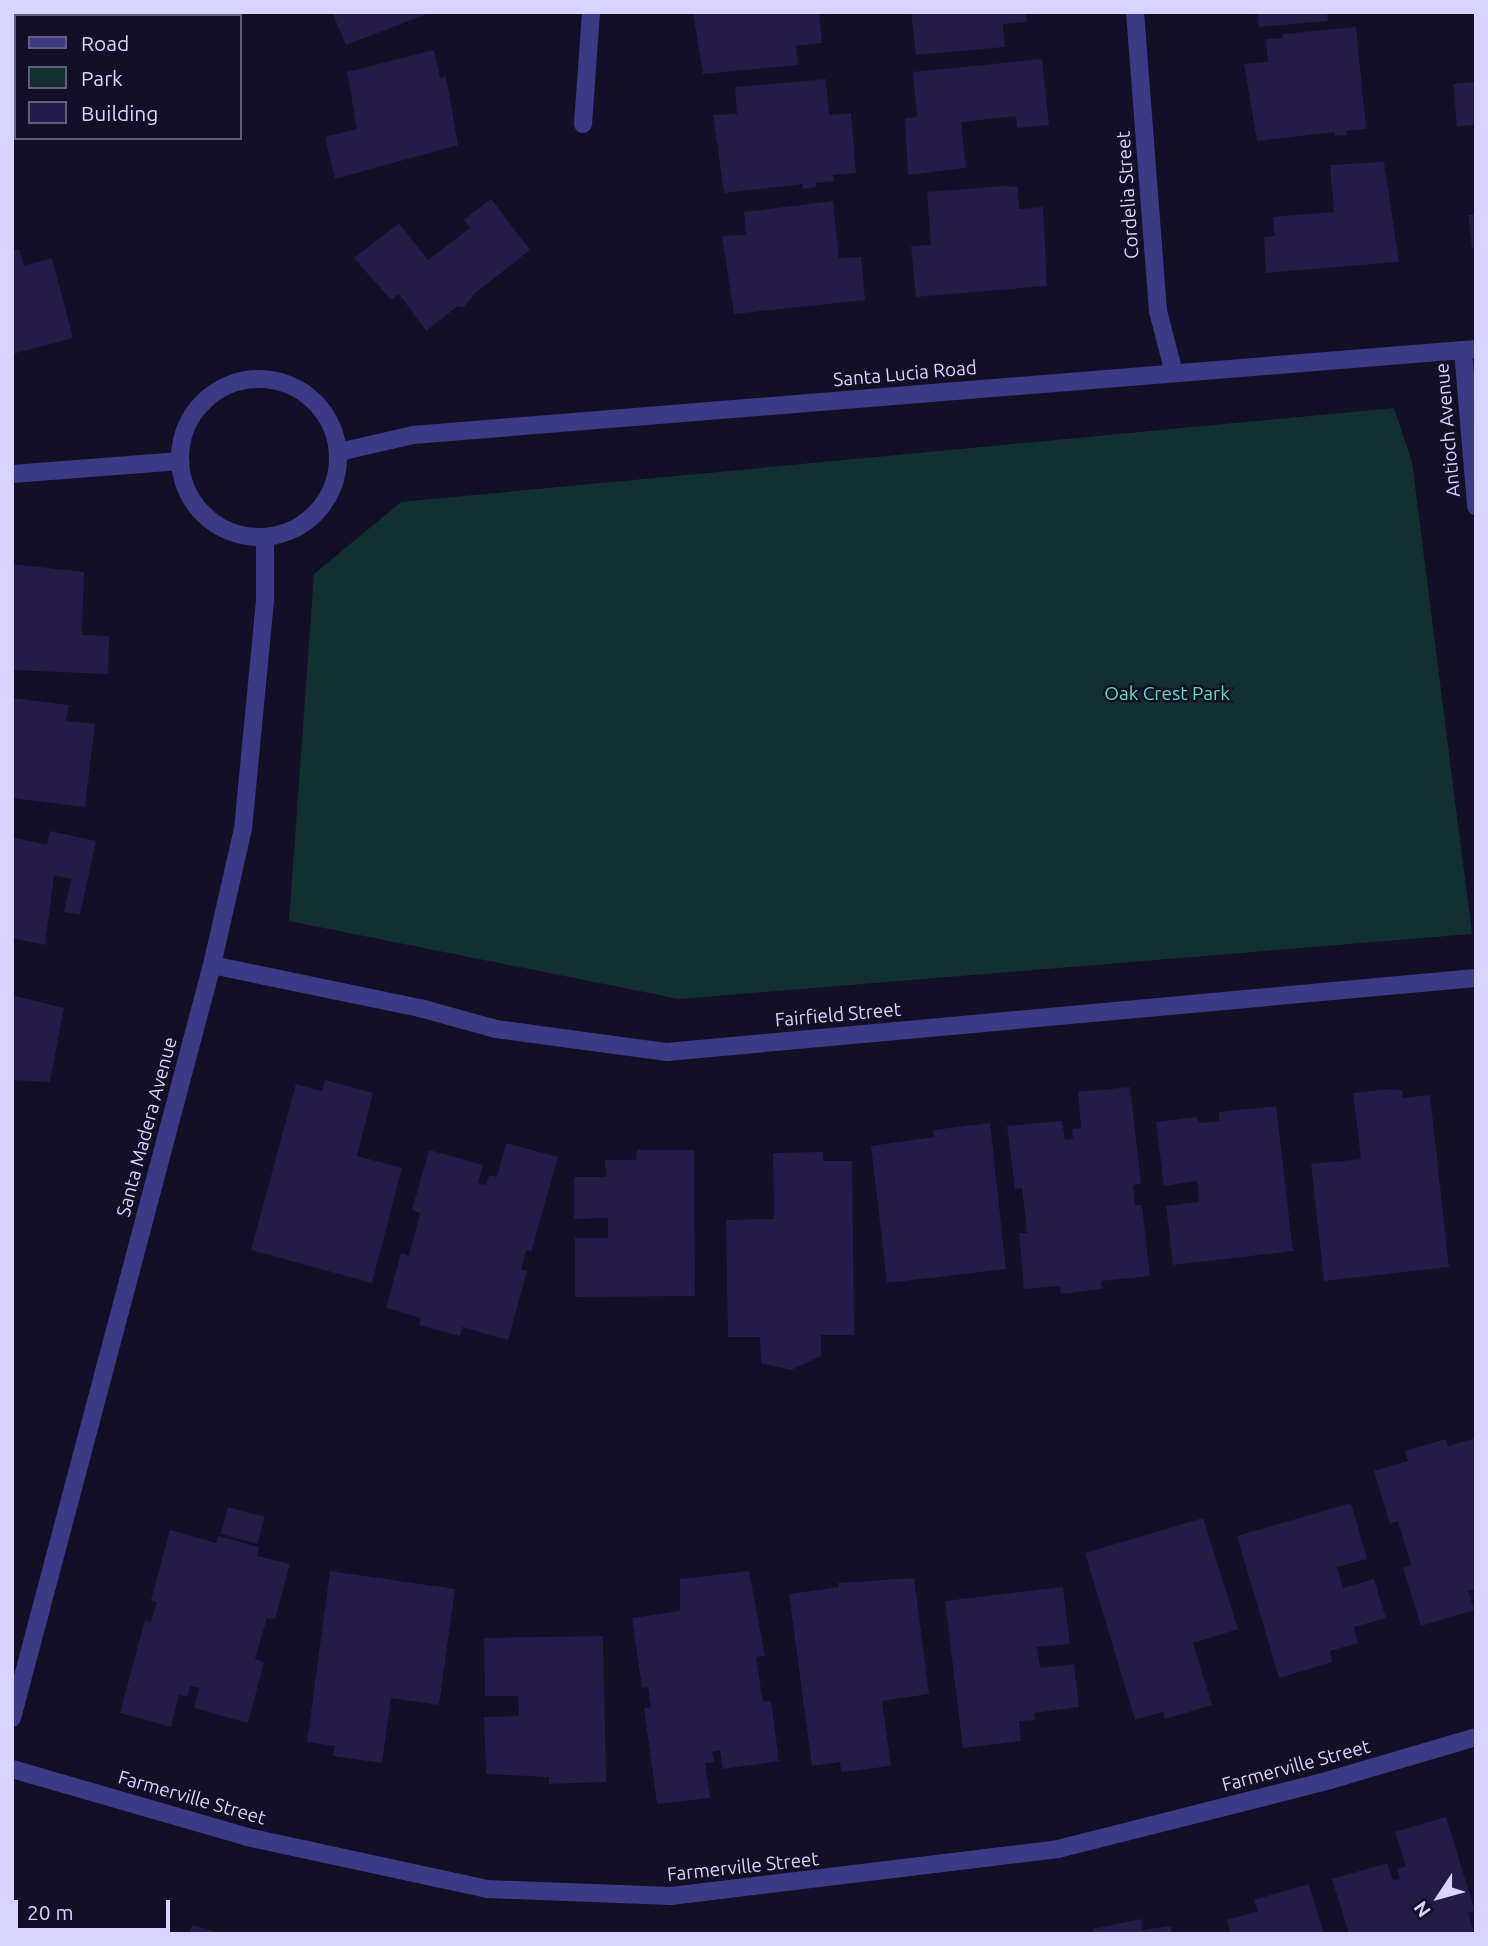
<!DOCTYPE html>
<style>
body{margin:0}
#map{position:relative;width:1488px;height:1946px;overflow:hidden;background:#130f26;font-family:Ubuntu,sans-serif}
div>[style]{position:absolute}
.green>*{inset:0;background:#12302f}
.building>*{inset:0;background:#241b47;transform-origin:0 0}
.street>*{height:18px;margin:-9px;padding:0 9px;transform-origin:9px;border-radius:9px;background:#3d3a85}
.street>.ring{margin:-9px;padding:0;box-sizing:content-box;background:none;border:18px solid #3d3a85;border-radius:50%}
span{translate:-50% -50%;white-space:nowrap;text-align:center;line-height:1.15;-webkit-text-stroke:5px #130f26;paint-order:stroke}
.street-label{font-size:19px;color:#d9d4ff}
.park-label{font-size:19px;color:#5fe0c0}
.frame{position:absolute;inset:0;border:14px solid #d9d4ff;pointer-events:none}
.legend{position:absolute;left:14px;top:14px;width:228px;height:126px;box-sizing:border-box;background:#130f26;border:2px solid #625e7d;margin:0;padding:9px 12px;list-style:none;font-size:21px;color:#d9d4ff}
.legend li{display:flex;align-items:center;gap:14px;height:35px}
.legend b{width:35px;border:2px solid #625e7d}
.north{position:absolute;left:1404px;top:1862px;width:70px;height:70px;-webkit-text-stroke:5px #130f26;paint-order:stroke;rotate:234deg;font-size:19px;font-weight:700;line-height:28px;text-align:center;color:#d9d4ff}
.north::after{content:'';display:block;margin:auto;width:24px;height:32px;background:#d9d4ff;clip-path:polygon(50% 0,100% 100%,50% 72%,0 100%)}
.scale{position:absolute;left:14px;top:1900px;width:156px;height:32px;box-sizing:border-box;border:4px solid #d9d4ff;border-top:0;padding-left:9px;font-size:21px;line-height:24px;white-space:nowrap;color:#d9d4ff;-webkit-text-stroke:5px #130f26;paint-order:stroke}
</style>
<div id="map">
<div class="green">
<i style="clip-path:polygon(1394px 408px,1412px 462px,1472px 934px,679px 999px,289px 921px,314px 574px,401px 502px)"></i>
</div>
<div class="building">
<i style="clip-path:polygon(332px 12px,432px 12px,346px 45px)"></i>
<i style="clip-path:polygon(693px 12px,819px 12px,822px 43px,796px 46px,798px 65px,703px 74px)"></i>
<i style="clip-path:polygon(911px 12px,1026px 12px,1027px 22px,1003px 24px,1005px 47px,916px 55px)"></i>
<i style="clip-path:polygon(1237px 12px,1327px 12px,1328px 21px,1259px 27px,1258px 14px)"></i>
<i style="clip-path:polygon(1356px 27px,1366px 129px,1346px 131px,1347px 135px,1335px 136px,1334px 132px,1257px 141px,1244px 64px,1268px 62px,1266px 39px,1283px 38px,1283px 34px)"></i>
<i style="clip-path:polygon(434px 50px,440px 78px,446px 76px,458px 145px,335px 179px,325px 137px,357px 129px,347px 72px)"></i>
<i style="clip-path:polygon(1042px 59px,1049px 125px,1017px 128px,1016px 116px,961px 122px,966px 168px,908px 175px,905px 118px,917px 117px,913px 72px)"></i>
<i style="clip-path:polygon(826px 79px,829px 115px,851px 113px,856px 173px,833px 175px,834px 181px,816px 183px,816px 187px,803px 189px,803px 184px,724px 193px,713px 115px,737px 114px,735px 87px)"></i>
<i style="clip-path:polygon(1476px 82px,1476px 125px,1457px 126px,1453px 84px)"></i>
<i style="clip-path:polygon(1384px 162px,1399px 262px,1266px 273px,1264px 237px,1275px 236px,1273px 217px,1334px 212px,1330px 165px)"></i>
<i style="clip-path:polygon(1002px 186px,1018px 187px,1019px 209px,1043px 207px,1047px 286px,916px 297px,911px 246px,931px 245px,927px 192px)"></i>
<i style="clip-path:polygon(491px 199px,530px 250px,475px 293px,463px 308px,458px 306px,426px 331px,399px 294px,391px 300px,354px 258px,399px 223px,428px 260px,470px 228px,464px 220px)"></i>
<i style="clip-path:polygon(833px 201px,839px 258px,861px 257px,865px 300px,734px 314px,722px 236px,746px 235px,744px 212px)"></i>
<i style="clip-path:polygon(1468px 215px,1476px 215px,1476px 248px,1472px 248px)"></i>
<i style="clip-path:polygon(19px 249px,24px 266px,52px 258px,73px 338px,12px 354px,12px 250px)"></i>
<i style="clip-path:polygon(12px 564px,84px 572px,82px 635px,109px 636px,108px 674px,12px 670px)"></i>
<i style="clip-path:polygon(12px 698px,69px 705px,66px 721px,95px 724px,85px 807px,12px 798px)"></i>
<i style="clip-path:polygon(50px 831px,96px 841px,80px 915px,64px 912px,71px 879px,54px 875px,45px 945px,12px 938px,12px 837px,47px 845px)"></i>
<i style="clip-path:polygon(12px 995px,64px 1008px,50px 1082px,12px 1080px)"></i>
<i style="clip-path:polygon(325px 1080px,373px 1093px,357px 1156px,402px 1168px,372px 1283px,251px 1250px,296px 1084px,322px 1091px)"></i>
<i style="clip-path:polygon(1130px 1087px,1141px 1184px,1133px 1185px,1135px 1205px,1142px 1205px,1150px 1276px,1101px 1281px,1102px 1289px,1061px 1294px,1060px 1286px,1024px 1289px,1019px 1233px,1027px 1233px,1022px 1188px,1015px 1189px,1007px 1126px,1062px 1121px,1065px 1140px,1073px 1139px,1072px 1129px,1081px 1128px,1078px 1092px)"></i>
<i style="clip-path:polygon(1390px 1089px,1402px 1090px,1403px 1098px,1430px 1095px,1449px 1267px,1324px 1281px,1311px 1164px,1361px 1159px,1353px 1093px)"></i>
<i style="clip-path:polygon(1276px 1106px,1293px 1251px,1173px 1265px,1166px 1206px,1199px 1202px,1197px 1181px,1164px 1186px,1156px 1122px,1197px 1117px,1199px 1123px,1219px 1121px,1219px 1112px)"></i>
<i style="clip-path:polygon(990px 1123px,1006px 1269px,887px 1283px,871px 1146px,934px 1137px,933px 1130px)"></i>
<i style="clip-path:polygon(506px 1143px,558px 1157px,531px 1252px,526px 1250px,521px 1270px,527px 1271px,508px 1340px,462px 1327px,460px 1336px,419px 1325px,421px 1318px,386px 1308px,401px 1253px,409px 1256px,420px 1213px,412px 1210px,429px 1150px,483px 1165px,478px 1183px,486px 1185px,489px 1175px,497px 1177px)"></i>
<i style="clip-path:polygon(637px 1150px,694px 1150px,695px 1296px,575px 1297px,575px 1238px,608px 1238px,608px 1218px,574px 1219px,574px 1177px,606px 1177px,605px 1160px,636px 1160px)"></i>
<i style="clip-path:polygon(823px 1152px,823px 1161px,852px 1161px,854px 1335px,821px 1335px,821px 1356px,791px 1370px,761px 1363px,760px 1337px,728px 1337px,726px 1220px,774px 1219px,773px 1153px)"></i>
<i style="clip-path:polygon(1476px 1438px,1476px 1589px,1468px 1591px,1474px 1610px,1421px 1626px,1403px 1568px,1411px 1565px,1398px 1521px,1390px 1524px,1374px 1471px,1408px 1461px,1405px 1451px,1446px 1439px,1448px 1446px)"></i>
<i style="clip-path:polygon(1351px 1503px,1367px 1559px,1337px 1567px,1343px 1588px,1374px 1579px,1386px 1618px,1354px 1627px,1358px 1643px,1330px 1651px,1332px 1662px,1279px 1678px,1237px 1536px)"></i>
<i style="left:228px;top:1507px;width:38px;height:28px;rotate:15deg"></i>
<i style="clip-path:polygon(1203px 1518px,1238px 1629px,1193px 1643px,1212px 1705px,1165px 1719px,1163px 1712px,1135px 1720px,1085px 1553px)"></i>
<i style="clip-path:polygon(170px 1530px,216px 1543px,218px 1536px,259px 1547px,257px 1556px,290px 1564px,275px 1619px,267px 1618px,255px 1659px,264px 1662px,248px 1723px,194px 1708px,199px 1688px,190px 1686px,187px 1697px,179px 1695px,171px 1727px,120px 1713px,145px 1620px,151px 1622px,157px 1602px,151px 1600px)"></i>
<i style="clip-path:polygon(330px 1571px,455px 1589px,439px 1705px,391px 1698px,382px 1763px,333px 1756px,335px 1746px,307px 1742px)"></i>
<i style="clip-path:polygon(749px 1571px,765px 1656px,756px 1657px,763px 1702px,771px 1701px,779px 1761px,723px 1769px,720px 1750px,712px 1752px,714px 1762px,705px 1763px,710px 1798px,657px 1804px,644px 1708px,651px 1707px,648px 1687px,642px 1688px,632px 1618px,680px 1611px,680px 1579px)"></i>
<i style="clip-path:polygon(914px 1578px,929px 1694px,882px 1701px,891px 1766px,841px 1772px,840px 1762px,812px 1766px,789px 1594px,839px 1587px,838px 1583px)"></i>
<i style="clip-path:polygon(1063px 1587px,1070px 1644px,1037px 1647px,1040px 1668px,1074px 1664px,1079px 1707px,1034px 1713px,1035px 1720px,1019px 1721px,1021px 1741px,963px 1748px,945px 1601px)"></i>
<i style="clip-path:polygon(603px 1636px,606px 1782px,549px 1784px,549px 1777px,486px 1774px,484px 1717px,519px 1716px,518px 1696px,485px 1696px,484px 1638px)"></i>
<i style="clip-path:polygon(1446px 1817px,1475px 1911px,1468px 1913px,1474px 1934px,1349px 1934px,1332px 1879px,1387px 1863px,1393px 1880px,1400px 1879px,1397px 1869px,1406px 1866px,1395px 1832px)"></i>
<i style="clip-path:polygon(1309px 1884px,1324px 1934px,1231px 1934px,1227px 1920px,1258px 1911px,1254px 1900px)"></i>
<i style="clip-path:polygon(1141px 1919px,1142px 1930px,1171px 1926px,1172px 1934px,1094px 1934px,1093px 1929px)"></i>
<i style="clip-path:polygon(192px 1925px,219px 1933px,219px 1934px,189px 1934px)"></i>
</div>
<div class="street">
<i style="left:1135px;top:12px;width:300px;rotate:85.6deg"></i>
<i style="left:1158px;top:311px;width:64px;rotate:75.5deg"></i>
<i style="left:583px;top:124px;width:112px;rotate:-85.9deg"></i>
<i style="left:1463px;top:350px;width:157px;rotate:85.2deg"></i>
<i class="ring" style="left:180px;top:379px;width:140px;height:140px"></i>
<i style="left:339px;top:452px;width:76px;rotate:-12.9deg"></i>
<i style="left:413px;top:435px;width:1066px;rotate:-4.63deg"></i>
<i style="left:12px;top:474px;width:169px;rotate:-4.4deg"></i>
<i style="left:212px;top:965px;width:212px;rotate:11.7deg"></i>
<i style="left:420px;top:1008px;width:79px;rotate:15.4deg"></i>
<i style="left:496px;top:1029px;width:173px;rotate:7.7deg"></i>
<i style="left:667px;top:1052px;width:812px;rotate:-5.23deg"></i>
<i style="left:12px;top:1718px;width:779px;rotate:-75.13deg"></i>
<i style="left:212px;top:965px;width:139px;rotate:-77.2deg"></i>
<i style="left:243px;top:829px;width:229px;rotate:-84.5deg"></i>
<i style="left:265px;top:601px;width:64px;rotate:-90deg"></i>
<i style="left:12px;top:1769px;width:245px;rotate:16.1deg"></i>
<i style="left:247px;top:1837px;width:246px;rotate:12.2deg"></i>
<i style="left:487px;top:1889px;width:184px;rotate:2.2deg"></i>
<i style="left:671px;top:1896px;width:390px;rotate:-6.9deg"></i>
<i style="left:1058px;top:1849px;width:281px;rotate:-14.2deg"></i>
<i style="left:1330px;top:1780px;width:152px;rotate:-16.4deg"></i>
</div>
<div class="street-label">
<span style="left:1128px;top:195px;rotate:-94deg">Cordelia Street</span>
<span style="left:905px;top:374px;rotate:-5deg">Santa Lucia Road</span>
<span style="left:1448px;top:430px;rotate:-95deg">Antioch Avenue</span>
<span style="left:838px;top:1015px;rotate:-5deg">Fairfield Street</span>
<span style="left:147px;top:1127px;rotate:-75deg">Santa Madera Avenue</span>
<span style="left:1296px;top:1766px;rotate:-15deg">Farmerville Street</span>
<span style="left:192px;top:1798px;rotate:16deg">Farmerville Street</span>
<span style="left:743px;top:1867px;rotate:-6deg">Farmerville Street</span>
</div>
<div class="park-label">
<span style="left:1167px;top:694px">Oak Crest Park</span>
</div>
<div class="frame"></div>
<ul class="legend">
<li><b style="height:9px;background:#3d3a85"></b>Road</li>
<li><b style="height:19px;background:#12302f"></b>Park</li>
<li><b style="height:19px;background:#241b47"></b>Building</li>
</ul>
<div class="north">N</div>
<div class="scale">20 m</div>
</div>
